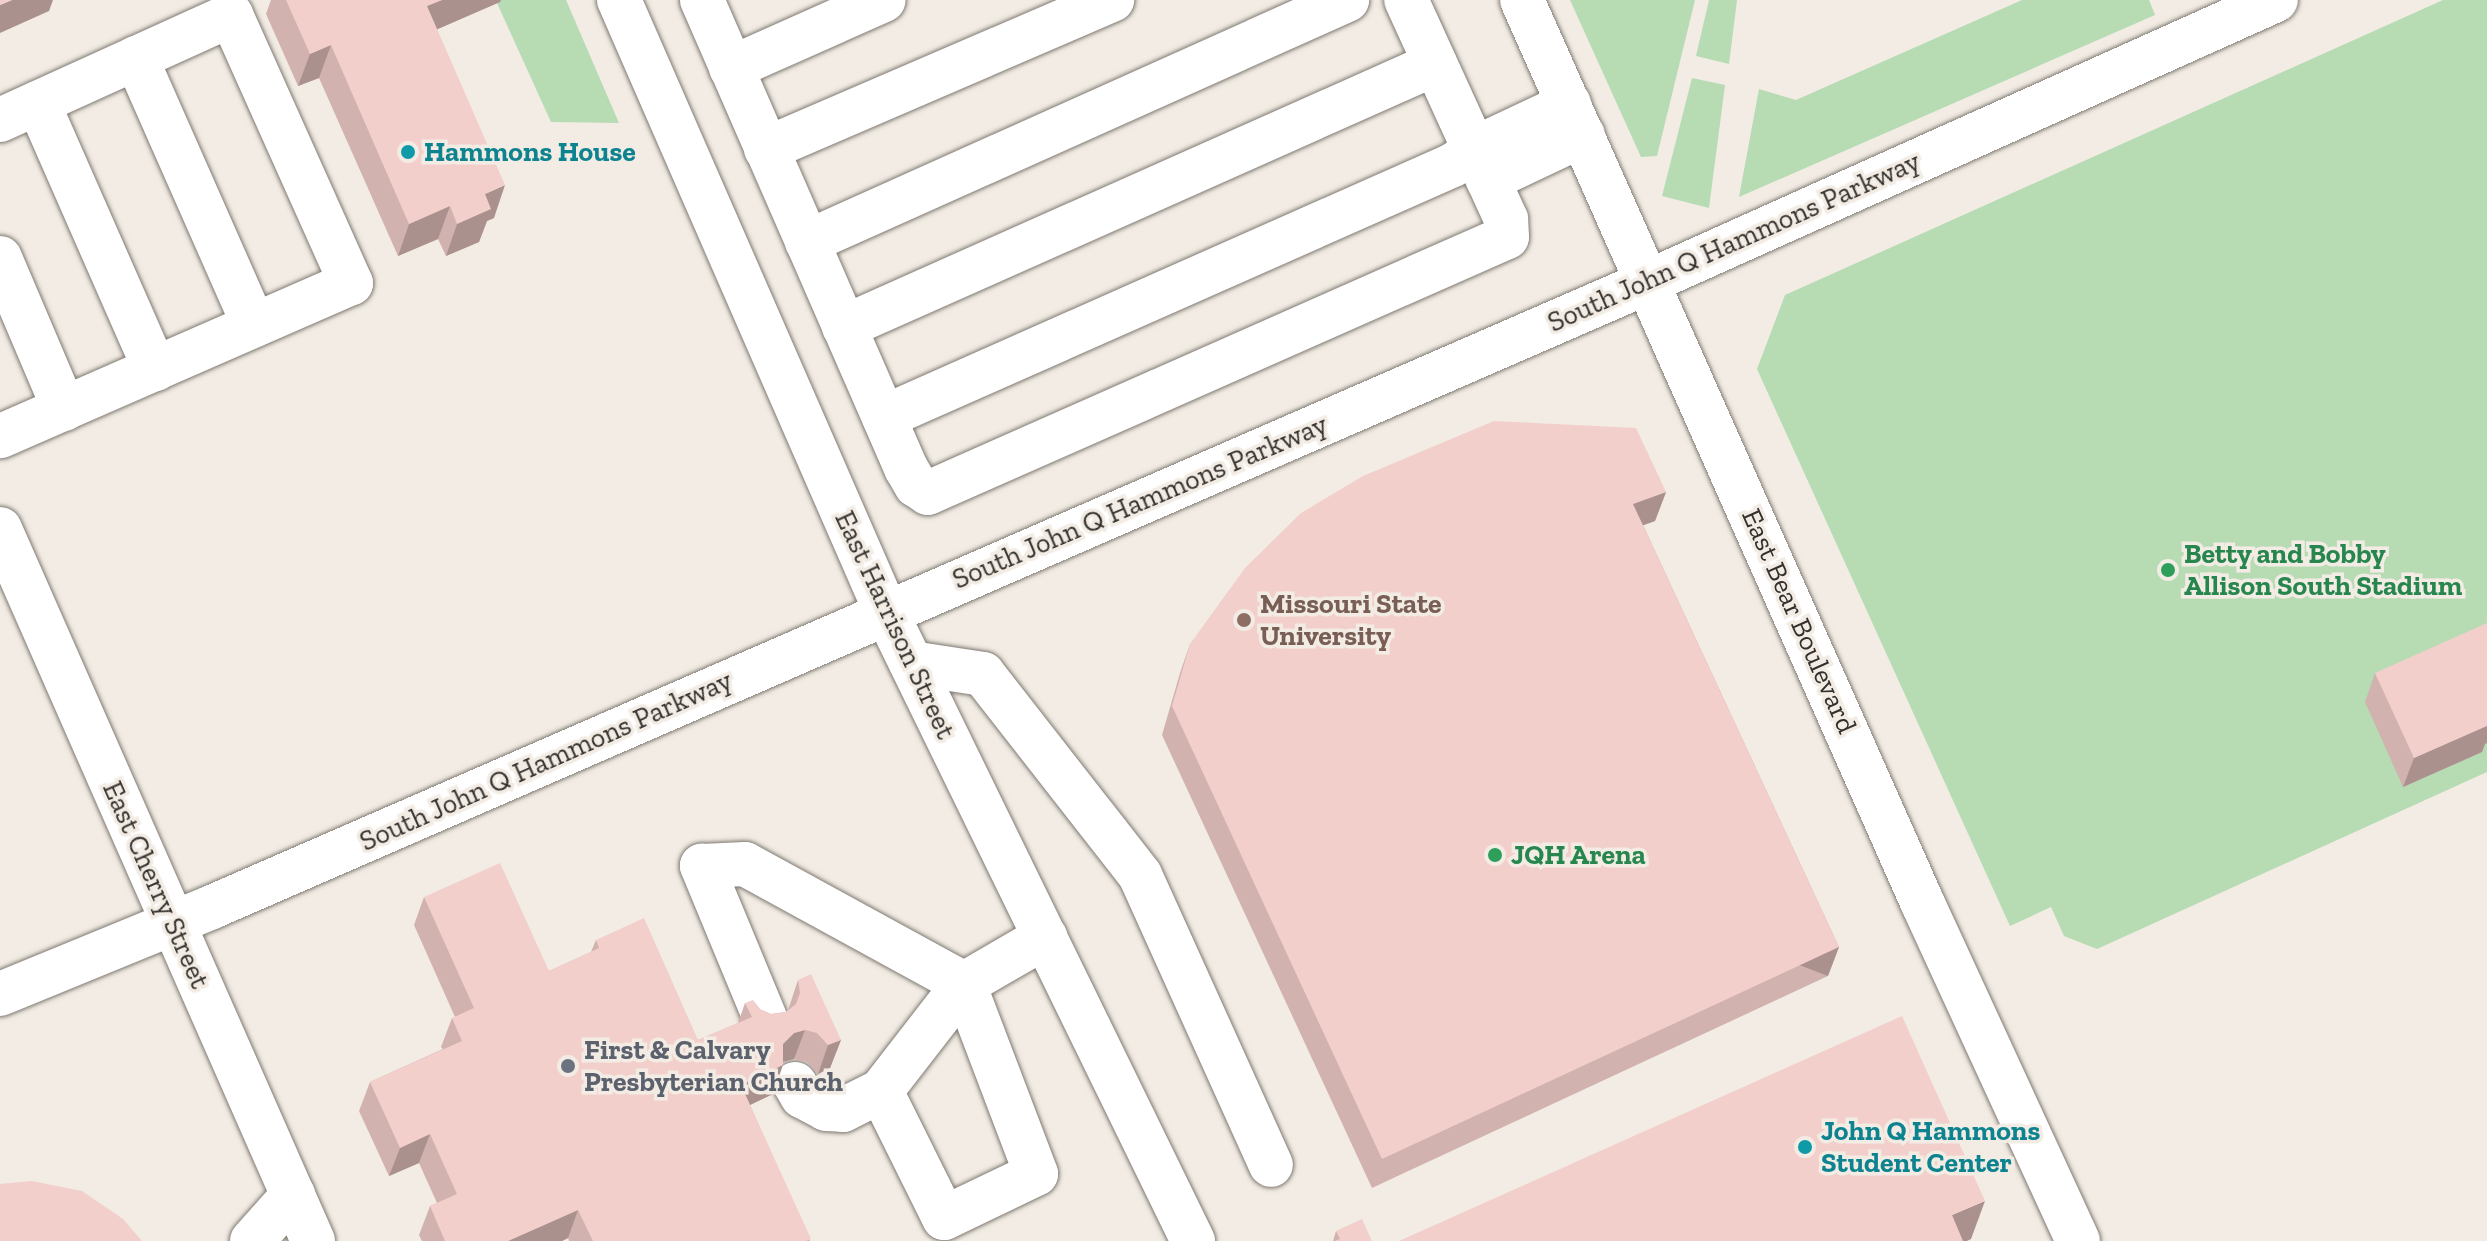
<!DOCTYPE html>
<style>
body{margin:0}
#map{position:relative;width:2487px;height:1241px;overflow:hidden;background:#f2ece4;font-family:"Zilla Slab",serif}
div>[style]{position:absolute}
.green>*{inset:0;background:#b7dbb3}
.roads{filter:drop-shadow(0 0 2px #7f7972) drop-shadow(0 0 2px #7f7972)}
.minor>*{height:44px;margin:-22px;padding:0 22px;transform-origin:22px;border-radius:22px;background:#fff}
.wall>*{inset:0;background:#d1b2af}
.shaded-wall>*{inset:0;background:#aa918e;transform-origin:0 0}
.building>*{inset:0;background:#f3cfcb}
.dots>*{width:22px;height:22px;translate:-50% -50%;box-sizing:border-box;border:4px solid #f2ece4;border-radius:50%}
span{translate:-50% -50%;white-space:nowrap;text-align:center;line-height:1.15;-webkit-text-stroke:7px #f2ece4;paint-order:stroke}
.culture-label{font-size:28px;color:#0d838f;font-weight:700}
.left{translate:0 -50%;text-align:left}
.street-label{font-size:28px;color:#322f2c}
.leisure-label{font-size:28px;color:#27864d;font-weight:700}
.education-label{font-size:28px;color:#785e54;font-weight:700}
.worship-label{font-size:28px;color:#5b616d;font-weight:700}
</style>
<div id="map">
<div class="green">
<i style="clip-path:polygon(500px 0,566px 0,619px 123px,551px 122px,497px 3px)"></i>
<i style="clip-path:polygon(1570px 0,1695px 0,1657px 156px,1641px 157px)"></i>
<i style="clip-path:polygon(1709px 0,1737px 0,1729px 64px,1696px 56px)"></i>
<i style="clip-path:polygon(2022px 0,2149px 0,2155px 15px,1739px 197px,1759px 89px,1796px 100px)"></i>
<i style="clip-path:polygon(2443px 0,2487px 0,2487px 772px,2097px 949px,2064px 936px,2051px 907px,2010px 926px,1757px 369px,1785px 295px)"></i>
<i style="clip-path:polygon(1692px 78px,1725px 85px,1709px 208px,1662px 196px)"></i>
</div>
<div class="roads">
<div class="minor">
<i style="left:619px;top:0;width:668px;rotate:66.43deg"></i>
<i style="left:886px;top:612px;width:700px;rotate:63.98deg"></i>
<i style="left:702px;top:0;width:511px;rotate:66.45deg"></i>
<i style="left:906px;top:468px;width:20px;rotate:60deg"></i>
<i style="left:916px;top:485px;width:14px;rotate:34deg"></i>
<i style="left:928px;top:493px;width:633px;rotate:-23.85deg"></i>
<i style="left:1507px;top:237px;width:18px;rotate:-93deg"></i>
<i style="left:1506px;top:219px;width:241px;rotate:-114.5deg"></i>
<i style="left:1522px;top:0;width:989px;rotate:66.08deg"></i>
<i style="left:1923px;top:904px;width:371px;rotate:65.3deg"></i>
<i style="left:136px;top:58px;width:292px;rotate:66.2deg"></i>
<i style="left:731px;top:68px;width:167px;rotate:-24deg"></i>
<i style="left:38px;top:103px;width:291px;rotate:66.3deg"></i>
<i style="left:0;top:120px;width:254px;rotate:-24.4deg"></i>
<i style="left:231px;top:15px;width:294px;rotate:65.9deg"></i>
<i style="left:351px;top:283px;width:383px;rotate:156.4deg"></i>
<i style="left:766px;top:149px;width:377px;rotate:-23.3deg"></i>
<i style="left:1488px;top:180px;width:105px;rotate:-25.3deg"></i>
<i style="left:807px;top:242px;width:592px;rotate:-24.14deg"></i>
<i style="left:0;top:258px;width:164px;rotate:67deg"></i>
<i style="left:844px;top:327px;width:647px;rotate:-23.99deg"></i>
<i style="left:884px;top:417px;width:622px;rotate:-23.89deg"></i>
<i style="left:1453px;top:165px;width:37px;rotate:-34deg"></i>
<i style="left:1484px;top:144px;width:94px;rotate:-25.2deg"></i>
<i style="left:0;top:529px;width:778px;rotate:66.27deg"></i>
<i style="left:911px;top:663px;width:73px;rotate:8.7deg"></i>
<i style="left:983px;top:674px;width:255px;rotate:52deg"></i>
<i style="left:1140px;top:875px;width:318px;rotate:65.7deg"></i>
<i style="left:0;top:994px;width:229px;rotate:-22.3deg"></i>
<i style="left:212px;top:907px;width:1568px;rotate:-23.52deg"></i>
<i style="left:1650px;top:281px;width:686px;rotate:-24.17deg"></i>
<i style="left:765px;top:1018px;width:165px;rotate:-112.5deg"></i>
<i style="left:702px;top:866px;width:43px;rotate:-2.7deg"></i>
<i style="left:745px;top:864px;width:250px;rotate:28.7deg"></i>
<i style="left:964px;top:984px;width:203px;rotate:69.2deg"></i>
<i style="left:1036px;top:1174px;width:102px;rotate:154.4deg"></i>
<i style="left:944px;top:1218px;width:142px;rotate:-116.4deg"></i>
<i style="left:881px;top:1091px;width:135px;rotate:-52.2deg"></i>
<i style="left:964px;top:984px;width:94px;rotate:-30.1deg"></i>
<i style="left:795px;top:1084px;width:14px;rotate:60deg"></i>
<i style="left:802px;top:1096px;width:27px;rotate:28deg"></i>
<i style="left:826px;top:1109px;width:17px;rotate:3deg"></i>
<i style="left:843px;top:1110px;width:42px;rotate:-26.6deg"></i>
<i style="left:252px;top:1241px;width:62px;rotate:-48.3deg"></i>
</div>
</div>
<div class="wall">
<i style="clip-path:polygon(271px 0,501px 0,500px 2px,437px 29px,494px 218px,487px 221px,479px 242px,446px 256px,438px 239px,398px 256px,319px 78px,298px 86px,266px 14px)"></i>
<i style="clip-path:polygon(1666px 492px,1655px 521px,1643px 525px,1839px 947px,1828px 976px,1372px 1188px,1162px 735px,1180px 673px,1190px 644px)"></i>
<i style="clip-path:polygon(2375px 673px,2485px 744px,2482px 752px,2403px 787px,2365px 702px)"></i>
<i style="clip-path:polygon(424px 897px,549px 971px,591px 952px,596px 940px,698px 1040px,738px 1023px,745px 1003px,771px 1014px,786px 1012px,788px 1010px,798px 980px,841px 1040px,830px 1068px,818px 1074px,807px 1062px,794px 1059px,783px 1062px,773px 1094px,750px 1105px,810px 1241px,569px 1241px,568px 1238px,562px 1241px,422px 1241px,419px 1235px,430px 1206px,437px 1203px,419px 1163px,389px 1176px,359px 1111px,370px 1082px,443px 1049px,441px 1047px,452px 1018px,455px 1017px,414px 925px)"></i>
<i style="clip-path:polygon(1336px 1231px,1372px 1241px,1333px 1241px)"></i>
</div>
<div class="shaded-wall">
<i style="clip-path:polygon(12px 0,53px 0,49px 11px,0 33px,0 5px)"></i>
<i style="clip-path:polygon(442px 0,501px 0,500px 2px,415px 39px,427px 6px)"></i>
<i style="clip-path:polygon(331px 45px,319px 78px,298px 86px,310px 54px)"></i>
<i style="clip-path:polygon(505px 185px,494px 218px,487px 221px,479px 242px,446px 256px,457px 224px,485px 194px)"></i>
<i style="clip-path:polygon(450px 206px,438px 239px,398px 256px,409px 224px)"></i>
<i style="clip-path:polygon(1666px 492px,1655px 521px,1622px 533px,1633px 504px)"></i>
<i style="clip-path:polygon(2487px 725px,2487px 743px,2485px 744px,2482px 752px,2403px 787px,2414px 758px)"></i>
<i style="left:1839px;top:947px;width:31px;height:504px;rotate:111deg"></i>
<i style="clip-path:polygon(805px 1030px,794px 1059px,783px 1062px,783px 1065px,773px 1094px,731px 1114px,741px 1085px,794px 1033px)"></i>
<i style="clip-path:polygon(841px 1040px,830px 1068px,818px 1074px,828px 1045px)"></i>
<i style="clip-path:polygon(430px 1134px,419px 1163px,389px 1176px,400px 1148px)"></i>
<i style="clip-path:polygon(1985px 1201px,1971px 1239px,1967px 1241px,1942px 1241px,1952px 1215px)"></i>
<i style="clip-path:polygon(578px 1210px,568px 1238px,562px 1241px,508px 1241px)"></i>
</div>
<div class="building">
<i style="clip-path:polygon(0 0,12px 0,0 5px)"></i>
<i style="clip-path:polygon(286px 0,442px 0,427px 6px,505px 185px,485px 194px,491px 209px,457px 224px,450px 206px,409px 224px,331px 45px,310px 54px)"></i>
<i style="clip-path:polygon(1494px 421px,1636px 428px,1666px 492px,1633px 504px,1839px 947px,1382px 1159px,1172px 706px,1190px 644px,1245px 568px,1301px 513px,1363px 476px)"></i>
<i style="clip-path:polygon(2487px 623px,2487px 726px,2414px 758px,2375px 673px)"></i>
<i style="clip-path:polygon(500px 863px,549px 971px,599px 948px,596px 940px,644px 918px,698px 1040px,752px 1017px,745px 1003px,753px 1000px,761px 1010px,771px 1014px,786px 1012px,796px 1004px,800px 993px,798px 980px,811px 974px,841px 1040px,828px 1045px,817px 1033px,805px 1030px,794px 1033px,783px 1044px,783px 1065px,741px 1085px,811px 1239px,806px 1241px,593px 1241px,578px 1210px,508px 1241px,445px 1241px,430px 1206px,457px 1194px,430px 1134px,400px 1148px,370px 1082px,462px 1041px,452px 1018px,474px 1008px,424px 897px)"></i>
<i style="clip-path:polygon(1902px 1016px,1985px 1201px,1952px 1215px,1963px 1241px,1399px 1241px)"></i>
<i style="clip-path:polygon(32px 1181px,82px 1191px,123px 1219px,142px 1241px,0 1241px,0 1184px)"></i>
<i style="clip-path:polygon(1362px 1219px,1372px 1241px,1335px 1241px,1340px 1239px,1336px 1231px)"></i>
</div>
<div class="dots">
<i style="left:408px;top:152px;background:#0f9aa8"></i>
<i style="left:2168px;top:570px;background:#2e9e5b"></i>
<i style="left:1244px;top:620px;background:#8d6e63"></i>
<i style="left:1495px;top:855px;background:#2e9e5b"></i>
<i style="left:568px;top:1066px;background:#6b7280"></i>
<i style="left:1805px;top:1147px;background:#0f9aa8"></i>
</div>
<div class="culture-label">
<span class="left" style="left:424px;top:152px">Hammons House</span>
<span class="left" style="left:1821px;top:1147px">John Q Hammons<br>Student Center</span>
</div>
<div class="street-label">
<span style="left:1734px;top:242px;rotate:-24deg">South John Q Hammons Parkway</span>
<span style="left:1140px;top:502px;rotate:-23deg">South John Q Hammons Parkway</span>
<span style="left:1799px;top:621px;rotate:66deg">East Bear Boulevard</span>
<span style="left:895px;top:625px;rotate:65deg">East Harrison Street</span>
<span style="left:546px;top:761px;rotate:-24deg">South John Q Hammons Parkway</span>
<span style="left:156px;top:885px;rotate:66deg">East Cherry Street</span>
</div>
<div class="leisure-label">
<span class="left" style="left:2184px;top:570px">Betty and Bobby<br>Allison South Stadium</span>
<span class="left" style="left:1511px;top:855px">JQH Arena</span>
</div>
<div class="education-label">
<span class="left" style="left:1260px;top:620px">Missouri State<br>University</span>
</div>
<div class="worship-label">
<span class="left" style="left:584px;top:1066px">First &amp; Calvary<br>Presbyterian Church</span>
</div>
</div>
